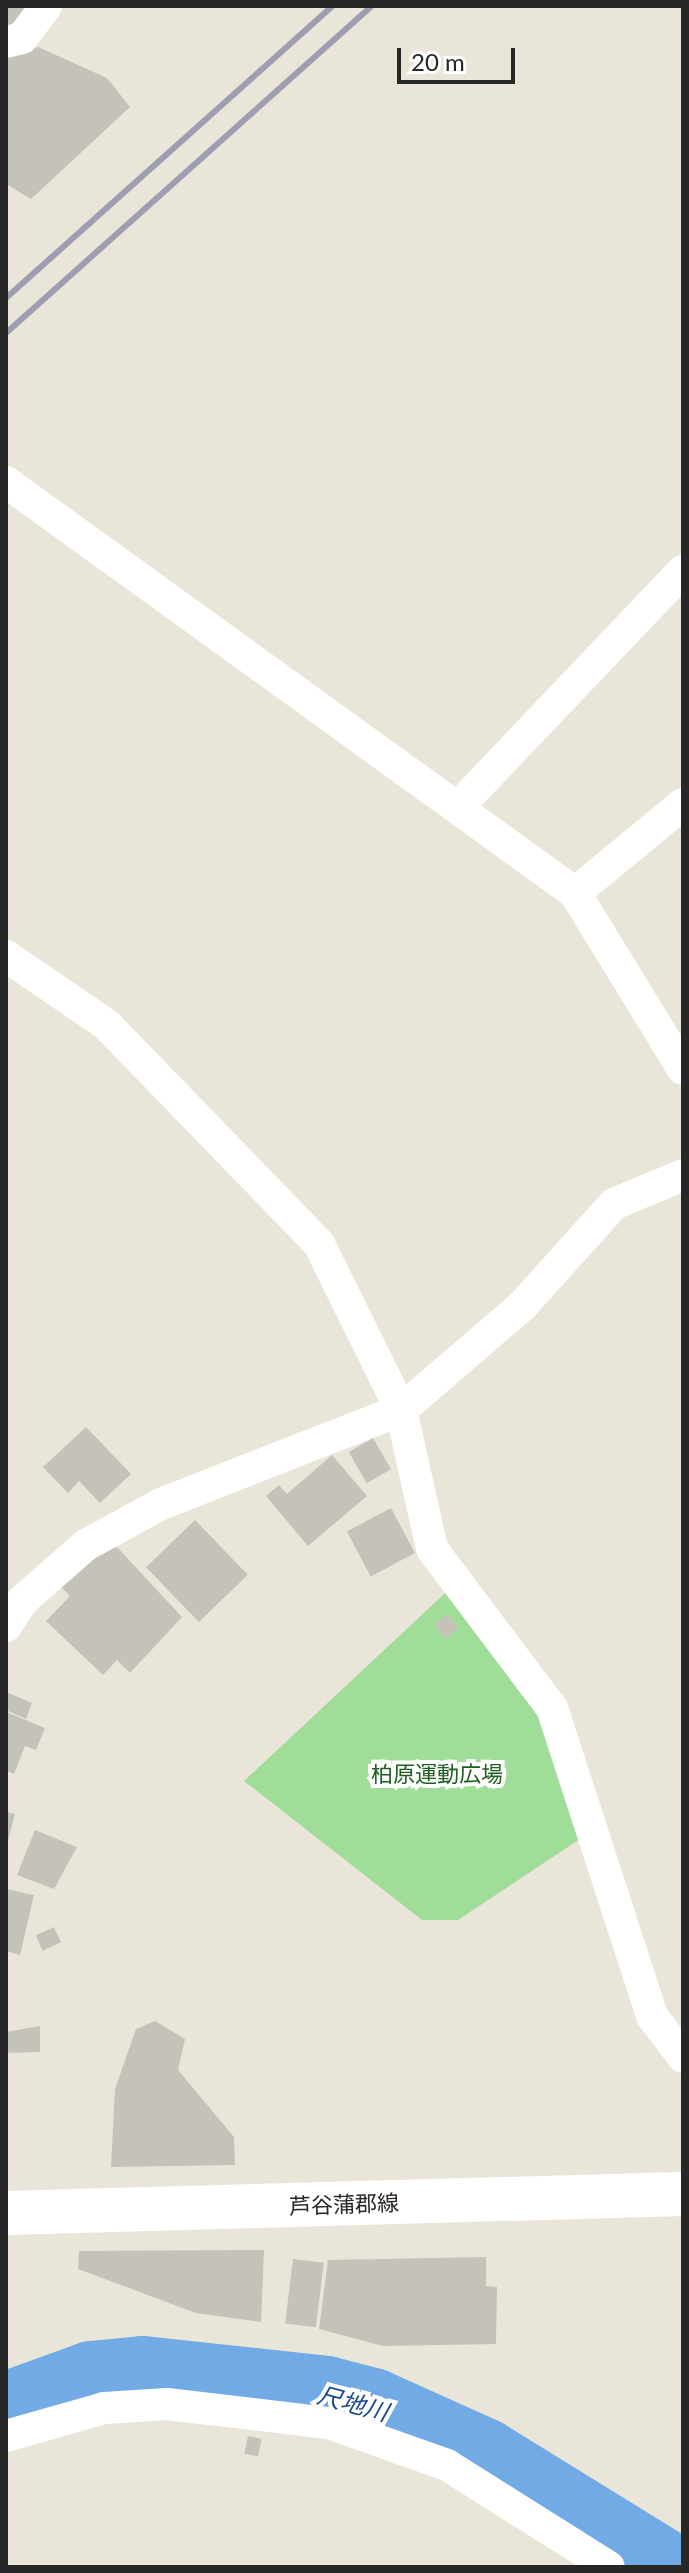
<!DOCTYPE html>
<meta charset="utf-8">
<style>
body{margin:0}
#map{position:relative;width:689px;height:2573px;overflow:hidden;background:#e9e6d9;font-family:Lato,"Noto Sans JP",sans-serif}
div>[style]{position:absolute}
.green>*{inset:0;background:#9fdd99}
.river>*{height:72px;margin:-36px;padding:0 36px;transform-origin:36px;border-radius:36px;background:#72aae5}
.building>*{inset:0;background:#c4c2b9;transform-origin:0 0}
.minor>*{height:32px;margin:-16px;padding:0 16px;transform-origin:16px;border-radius:16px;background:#fff}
.secondary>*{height:44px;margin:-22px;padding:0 22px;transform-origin:22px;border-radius:22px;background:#fff}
.rail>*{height:6px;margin:-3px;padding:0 3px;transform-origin:3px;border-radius:3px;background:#9f9db0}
span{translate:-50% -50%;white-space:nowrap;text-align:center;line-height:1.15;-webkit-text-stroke:8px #fff;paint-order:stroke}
.park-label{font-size:22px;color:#1e5e20}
.street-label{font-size:22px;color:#272727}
.water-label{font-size:24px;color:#16478d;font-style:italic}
.frame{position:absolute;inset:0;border:8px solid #272727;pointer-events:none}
.scale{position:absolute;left:397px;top:48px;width:118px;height:36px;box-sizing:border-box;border:4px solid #272727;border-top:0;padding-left:10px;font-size:24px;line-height:28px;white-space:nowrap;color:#272727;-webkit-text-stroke:6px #fff;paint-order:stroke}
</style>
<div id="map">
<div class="green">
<i style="clip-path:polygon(457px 1582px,552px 1708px,580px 1839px,458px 1920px,422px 1920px,244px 1781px)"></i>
</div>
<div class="river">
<i style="left:6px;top:2408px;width:90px;rotate:-20deg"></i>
<i style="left:91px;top:2377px;width:52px;rotate:-5.5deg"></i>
<i style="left:143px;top:2372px;width:184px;rotate:6.2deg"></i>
<i style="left:326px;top:2392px;width:49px;rotate:14.3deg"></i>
<i style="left:373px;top:2404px;width:122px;rotate:24.2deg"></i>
<i style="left:484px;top:2454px;width:215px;rotate:31.7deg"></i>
</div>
<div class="building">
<i style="clip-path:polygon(6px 6px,35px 6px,25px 22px,6px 27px)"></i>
<i style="clip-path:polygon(38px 47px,107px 78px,130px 107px,31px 199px,6px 184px,6px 57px)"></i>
<i style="clip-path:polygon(86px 1427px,131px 1474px,100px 1503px,79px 1481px,68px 1493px,43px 1467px)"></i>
<i style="left:373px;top:1438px;width:36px;height:28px;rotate:60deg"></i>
<i style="clip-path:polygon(332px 1455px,367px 1496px,308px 1546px,266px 1496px,279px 1485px,287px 1494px)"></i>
<i style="left:391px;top:1508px;width:51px;height:50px;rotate:62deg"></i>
<i style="left:195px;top:1520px;width:76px;height:68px;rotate:46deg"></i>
<i style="clip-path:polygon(117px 1547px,182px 1617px,130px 1673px,117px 1660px,103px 1675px,46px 1621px,70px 1596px,61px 1587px,90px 1556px)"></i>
<i style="left:447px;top:1614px;width:18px;height:17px;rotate:49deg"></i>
<i style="clip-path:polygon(6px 1692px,32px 1703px,26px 1719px,6px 1710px)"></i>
<i style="clip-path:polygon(6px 1712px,45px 1728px,36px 1750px,25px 1746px,14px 1774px,6px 1771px)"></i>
<i style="clip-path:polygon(6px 1812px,15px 1814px,7px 1845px,6px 1845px)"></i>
<i style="clip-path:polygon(35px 1830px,77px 1847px,54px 1889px,17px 1875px)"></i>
<i style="clip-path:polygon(6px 1889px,34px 1895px,20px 1955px,6px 1951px)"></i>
<i style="left:54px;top:1927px;width:17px;height:20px;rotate:66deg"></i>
<i style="clip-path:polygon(155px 2021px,185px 2039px,178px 2070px,234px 2137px,235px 2165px,111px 2167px,115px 2089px,136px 2029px)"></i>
<i style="clip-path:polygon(40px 2026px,40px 2052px,6px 2053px,6px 2032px)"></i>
<i style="clip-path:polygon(264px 2250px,261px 2322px,196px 2313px,78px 2269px,79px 2251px)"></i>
<i style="clip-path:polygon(486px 2257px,486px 2286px,497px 2287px,496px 2344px,383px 2346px,319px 2329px,328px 2260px)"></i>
<i style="left:293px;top:2259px;width:31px;height:65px;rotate:7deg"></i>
<i style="left:248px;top:2436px;width:14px;height:18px;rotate:12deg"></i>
</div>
<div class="minor">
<i style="left:6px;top:42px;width:16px;rotate:-14deg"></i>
<i style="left:22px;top:38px;width:40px;rotate:-53deg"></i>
<i style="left:6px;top:482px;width:702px;rotate:35.84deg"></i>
<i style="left:575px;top:893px;width:206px;rotate:58.5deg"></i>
<i style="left:459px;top:806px;width:325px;rotate:-46.4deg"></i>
<i style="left:575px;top:893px;width:140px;rotate:-39.5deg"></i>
<i style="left:6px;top:956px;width:122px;rotate:34.3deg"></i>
<i style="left:107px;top:1025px;width:305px;rotate:45.9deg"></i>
<i style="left:319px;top:1244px;width:185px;rotate:63.7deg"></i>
<i style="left:401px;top:1410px;width:142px;rotate:77.4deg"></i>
<i style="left:432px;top:1549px;width:199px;rotate:53deg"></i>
<i style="left:552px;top:1708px;width:324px;rotate:72deg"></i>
<i style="left:652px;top:2016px;width:51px;rotate:52.9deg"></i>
<i style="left:6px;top:1626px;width:30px;rotate:-57deg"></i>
<i style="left:22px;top:1601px;width:85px;rotate:-41.2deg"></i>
<i style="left:86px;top:1545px;width:85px;rotate:-28.7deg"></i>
<i style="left:161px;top:1504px;width:258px;rotate:-21.4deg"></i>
<i style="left:401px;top:1410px;width:160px;rotate:-40.7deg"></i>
<i style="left:522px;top:1306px;width:137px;rotate:-48deg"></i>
<i style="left:614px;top:1204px;width:75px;rotate:-22.8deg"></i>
<i style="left:6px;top:2436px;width:102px;rotate:-15.9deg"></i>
<i style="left:104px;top:2408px;width:63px;rotate:-3.6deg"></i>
<i style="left:167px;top:2404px;width:163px;rotate:6.7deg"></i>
<i style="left:329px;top:2423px;width:125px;rotate:19.6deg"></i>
<i style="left:447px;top:2465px;width:191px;rotate:32.2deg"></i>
</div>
<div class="secondary">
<i style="left:6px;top:2213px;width:677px;rotate:-1.61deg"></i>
</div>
<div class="rail">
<i style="left:6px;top:298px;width:438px;rotate:-41.8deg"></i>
<i style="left:6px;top:333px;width:491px;rotate:-41.8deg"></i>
</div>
<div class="park-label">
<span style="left:437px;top:1774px">柏原運動広場</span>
</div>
<div class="street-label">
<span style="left:344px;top:2204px;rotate:-2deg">芦谷蒲郡線</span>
</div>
<div class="water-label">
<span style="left:353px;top:2403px;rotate:15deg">尺地川</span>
</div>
<div class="frame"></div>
<div class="scale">20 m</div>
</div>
